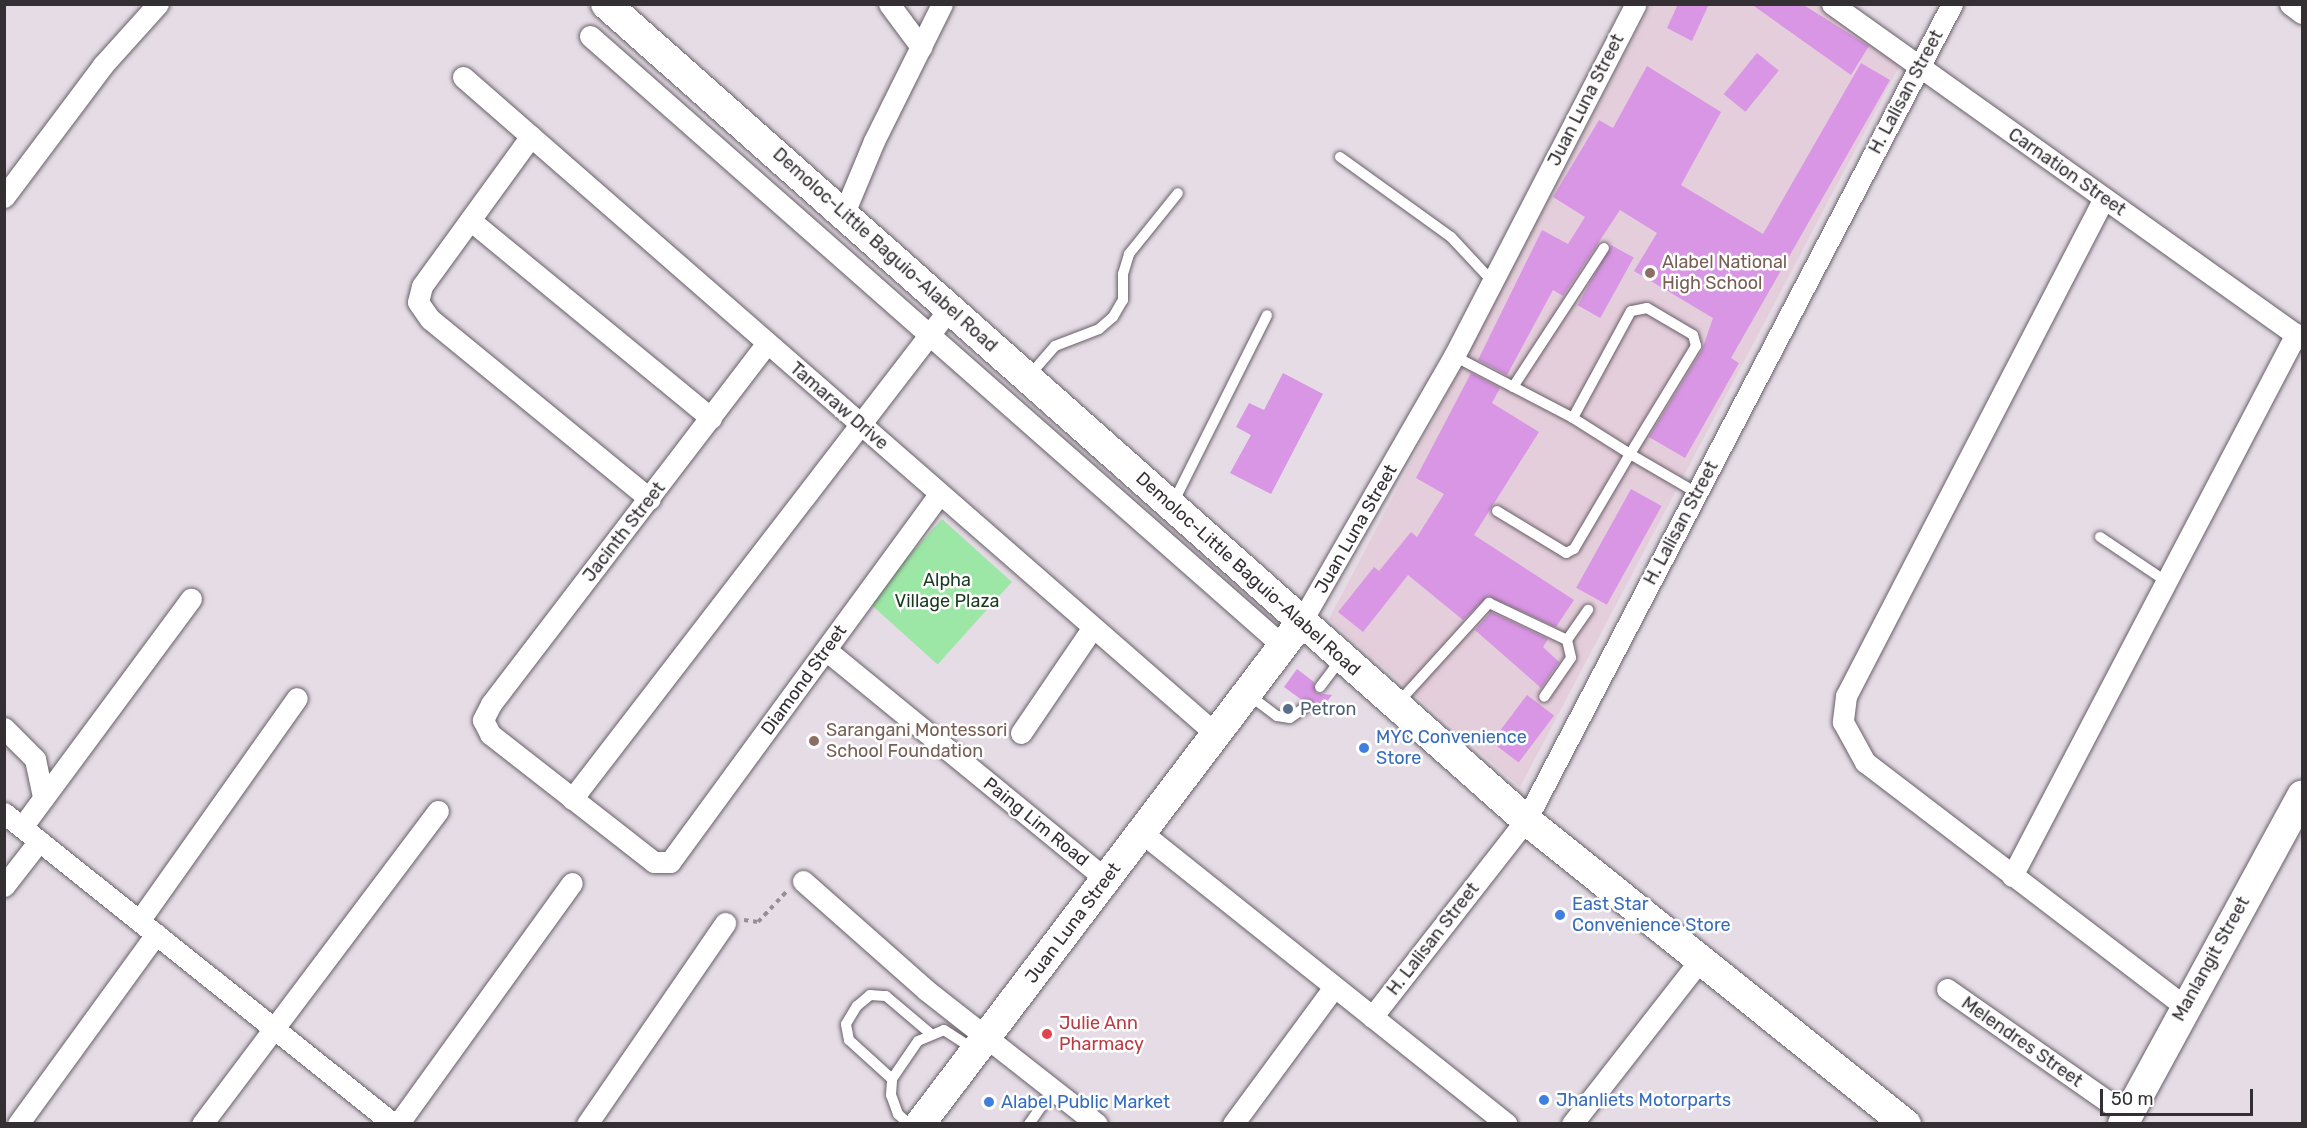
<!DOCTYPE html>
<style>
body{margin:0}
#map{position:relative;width:2307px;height:1128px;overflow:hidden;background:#e5dce6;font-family:Rubik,sans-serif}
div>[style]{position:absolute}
.education>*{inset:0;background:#e5cedb}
.green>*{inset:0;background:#9de7a6;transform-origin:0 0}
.building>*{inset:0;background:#d996e4;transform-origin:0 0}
.path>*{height:4px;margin-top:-2px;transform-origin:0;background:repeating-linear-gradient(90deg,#968f96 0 4.5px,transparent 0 9px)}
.roads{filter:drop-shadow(0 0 2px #675f68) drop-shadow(0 0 2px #675f68)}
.lane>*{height:10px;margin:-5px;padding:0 5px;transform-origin:5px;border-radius:5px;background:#fff}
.street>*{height:21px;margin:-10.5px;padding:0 10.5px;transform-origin:10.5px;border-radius:10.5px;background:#fff}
.secondary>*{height:30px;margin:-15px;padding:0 15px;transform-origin:15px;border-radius:15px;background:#fff}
.dots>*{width:16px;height:16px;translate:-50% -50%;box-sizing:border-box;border:3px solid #fff;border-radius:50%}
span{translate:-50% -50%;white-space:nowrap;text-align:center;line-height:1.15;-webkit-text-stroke:5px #fff;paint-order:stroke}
.street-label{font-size:18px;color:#332f33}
.education-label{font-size:18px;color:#785e54}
.left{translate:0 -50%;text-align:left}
.park-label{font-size:18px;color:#183a1e}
.service-label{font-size:18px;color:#4e5e75}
.shop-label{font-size:18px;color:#366cbe}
.health-label{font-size:18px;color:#be3a42}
.frame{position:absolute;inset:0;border:6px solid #332f33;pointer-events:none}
.scale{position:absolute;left:2100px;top:1089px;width:153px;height:27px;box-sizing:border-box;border:3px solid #332f33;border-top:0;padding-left:8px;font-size:18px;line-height:21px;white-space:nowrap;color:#332f33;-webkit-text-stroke:4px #fff;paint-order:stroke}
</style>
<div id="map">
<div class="education">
<i style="clip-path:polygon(1651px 5px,1817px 5px,1901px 63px,1520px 787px,1329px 619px)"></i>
</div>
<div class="green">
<i style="left:942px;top:519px;width:94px;height:111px;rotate:42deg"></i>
</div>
<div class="building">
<i style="clip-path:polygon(1678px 4px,1709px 4px,1692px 41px,1667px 28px)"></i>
<i style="clip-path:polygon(1751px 4px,1802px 4px,1869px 46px,1851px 75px)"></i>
<i style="left:1757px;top:53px;width:28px;height:53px;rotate:39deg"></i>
<i style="clip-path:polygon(1861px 63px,1890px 80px,1731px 358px,1739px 363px,1685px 458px,1649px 437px,1702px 350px,1713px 318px,1634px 271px,1657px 233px,1620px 210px,1563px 296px,1553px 290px,1507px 375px,1478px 360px,1542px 230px,1568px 244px,1585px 217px,1553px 197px,1599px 120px,1613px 128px,1647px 66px,1721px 112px,1681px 185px,1763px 234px)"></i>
<i style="left:1611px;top:245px;width:26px;height:69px;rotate:29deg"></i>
<i style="clip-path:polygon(1283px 373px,1323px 394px,1271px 494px,1230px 473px,1251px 435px,1236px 427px,1249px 403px,1264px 410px)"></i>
<i style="clip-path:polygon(1471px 373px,1500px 388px,1492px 403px,1539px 432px,1474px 535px,1574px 600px,1556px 627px,1488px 596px,1463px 620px,1408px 575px,1363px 632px,1338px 612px,1374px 567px,1379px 571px,1411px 532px,1417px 537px,1444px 494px,1416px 478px)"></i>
<i style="left:1631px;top:489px;width:35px;height:113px;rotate:29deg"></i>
<i style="clip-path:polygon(1491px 612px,1548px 639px,1543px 647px,1559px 662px,1541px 688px,1475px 630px)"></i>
<i style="clip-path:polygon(1297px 669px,1314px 682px,1316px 693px,1332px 695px,1318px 713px,1311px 700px,1302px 700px,1284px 687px)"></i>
<i style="left:1527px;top:695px;width:34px;height:59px;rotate:37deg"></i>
</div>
<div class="path">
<i style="left:744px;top:920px;width:14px;rotate:8deg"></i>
<i style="left:758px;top:922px;width:42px;rotate:-46.9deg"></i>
</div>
<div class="roads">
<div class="lane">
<i style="left:1340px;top:157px;width:137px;rotate:35.8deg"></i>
<i style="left:1451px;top:237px;width:60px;rotate:47deg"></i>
<i style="left:1454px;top:356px;width:134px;rotate:27.5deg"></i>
<i style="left:1573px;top:418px;width:67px;rotate:32.3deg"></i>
<i style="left:1630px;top:454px;width:127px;rotate:-58.6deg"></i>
<i style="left:1696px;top:346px;width:11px;rotate:-105deg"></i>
<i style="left:1693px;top:335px;width:53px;rotate:-149.6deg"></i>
<i style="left:1647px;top:308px;width:16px;rotate:169deg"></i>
<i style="left:1631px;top:311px;width:122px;rotate:118.5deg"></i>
<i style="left:1028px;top:377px;width:41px;rotate:-48.9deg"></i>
<i style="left:1055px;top:346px;width:47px;rotate:-21.1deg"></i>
<i style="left:1099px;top:329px;width:18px;rotate:-41deg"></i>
<i style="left:1113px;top:317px;width:20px;rotate:-60deg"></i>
<i style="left:1123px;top:300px;width:26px;rotate:-90deg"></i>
<i style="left:1123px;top:274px;width:21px;rotate:-73deg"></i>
<i style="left:1129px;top:254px;width:78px;rotate:-51.2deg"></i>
<i style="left:1513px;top:387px;width:166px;rotate:-56.8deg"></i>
<i style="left:1173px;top:503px;width:210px;rotate:-63.4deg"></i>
<i style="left:1497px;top:511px;width:81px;rotate:31.3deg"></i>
<i style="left:1566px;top:553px;width:9px;rotate:-27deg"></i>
<i style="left:1574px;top:549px;width:110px;rotate:-59.5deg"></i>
<i style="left:1630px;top:454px;width:78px;rotate:30.2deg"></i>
<i style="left:2100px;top:537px;width:81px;rotate:33.9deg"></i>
<i style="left:1567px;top:640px;width:37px;rotate:-55deg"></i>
<i style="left:1320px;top:687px;width:36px;rotate:-53deg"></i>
<i style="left:1249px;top:695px;width:35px;rotate:37deg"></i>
<i style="left:1277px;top:716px;width:13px;rotate:9deg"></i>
<i style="left:1290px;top:718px;width:21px;rotate:-35deg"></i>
<i style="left:1397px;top:704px;width:137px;rotate:-47.7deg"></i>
<i style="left:1489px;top:603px;width:86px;rotate:25.4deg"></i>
<i style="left:1567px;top:640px;width:18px;rotate:77deg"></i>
<i style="left:1571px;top:658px;width:47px;rotate:124.7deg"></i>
<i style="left:892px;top:1079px;width:58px;rotate:-137.8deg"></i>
<i style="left:849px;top:1040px;width:16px;rotate:-101deg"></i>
<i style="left:846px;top:1024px;width:21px;rotate:-59deg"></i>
<i style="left:857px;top:1006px;width:17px;rotate:-40deg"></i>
<i style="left:870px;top:995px;width:16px;rotate:4deg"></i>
<i style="left:886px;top:996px;width:59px;rotate:40.2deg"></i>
<i style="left:909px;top:1124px;width:15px;rotate:-138deg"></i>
<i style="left:898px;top:1114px;width:20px;rotate:-110deg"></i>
<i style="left:891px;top:1095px;width:16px;rotate:-86deg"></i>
<i style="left:892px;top:1079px;width:46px;rotate:-55.6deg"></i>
<i style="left:918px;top:1041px;width:28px;rotate:-23deg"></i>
<i style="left:944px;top:1030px;width:35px;rotate:33deg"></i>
<i style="left:1029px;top:1124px;width:42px;rotate:-54.8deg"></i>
</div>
<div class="street">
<i style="left:889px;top:4px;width:54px;rotate:53.3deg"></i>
<i style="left:1832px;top:4px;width:577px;rotate:35.48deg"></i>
<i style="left:2290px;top:4px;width:15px;rotate:37deg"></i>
<i style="left:590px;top:36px;width:923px;rotate:41.36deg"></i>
<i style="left:463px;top:77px;width:999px;rotate:41.11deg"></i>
<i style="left:531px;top:136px;width:185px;rotate:126deg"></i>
<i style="left:422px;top:286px;width:16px;rotate:104deg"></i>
<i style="left:418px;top:302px;width:21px;rotate:55deg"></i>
<i style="left:430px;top:319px;width:284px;rotate:39.3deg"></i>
<i style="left:4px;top:197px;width:165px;rotate:-53.1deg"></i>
<i style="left:103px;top:65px;width:82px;rotate:-48deg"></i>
<i style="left:2104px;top:198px;width:561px;rotate:117.39deg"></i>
<i style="left:1846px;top:696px;width:26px;rotate:97deg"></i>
<i style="left:1843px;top:722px;width:46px;rotate:61.2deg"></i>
<i style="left:1865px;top:762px;width:403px;rotate:37.4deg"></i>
<i style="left:844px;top:213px;width:78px;rotate:-67.4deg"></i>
<i style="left:874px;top:141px;width:153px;rotate:-63.6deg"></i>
<i style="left:470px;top:220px;width:312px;rotate:39.4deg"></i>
<i style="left:767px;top:343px;width:454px;rotate:127.4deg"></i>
<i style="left:491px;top:704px;width:18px;rotate:117deg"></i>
<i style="left:483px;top:720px;width:16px;rotate:63deg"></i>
<i style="left:490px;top:734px;width:208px;rotate:38deg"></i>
<i style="left:654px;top:862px;width:16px"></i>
<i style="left:670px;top:862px;width:456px;rotate:-53.8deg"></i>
<i style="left:1301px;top:622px;width:307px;rotate:-60.1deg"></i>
<i style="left:1454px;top:356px;width:396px;rotate:-62.7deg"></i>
<i style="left:826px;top:650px;width:362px;rotate:39.3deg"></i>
<i style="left:4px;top:728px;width:44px;rotate:45deg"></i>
<i style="left:35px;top:759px;width:40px;rotate:78deg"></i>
<i style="left:1021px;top:733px;width:128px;rotate:-55.8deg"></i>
<i style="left:572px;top:799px;width:620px;rotate:-52.41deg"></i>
<i style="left:4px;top:813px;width:498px;rotate:38.6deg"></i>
<i style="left:22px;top:827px;width:284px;rotate:-53.5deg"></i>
<i style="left:1141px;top:832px;width:468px;rotate:38.6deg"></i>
<i style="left:2012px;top:876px;width:612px;rotate:-62.35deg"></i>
<i style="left:803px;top:881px;width:164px;rotate:41.5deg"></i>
<i style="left:926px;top:990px;width:217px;rotate:38.1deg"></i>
<i style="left:4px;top:886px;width:57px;rotate:-52.1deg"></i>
<i style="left:139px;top:921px;width:273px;rotate:-54.7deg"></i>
<i style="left:1947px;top:989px;width:220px;rotate:35deg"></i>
<i style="left:1372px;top:1017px;width:250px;rotate:-52deg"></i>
<i style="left:1526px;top:820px;width:921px;rotate:-62.43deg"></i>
<i style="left:18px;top:1124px;width:235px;rotate:-54deg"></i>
<i style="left:202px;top:1124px;width:392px;rotate:-53deg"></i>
<i style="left:398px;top:1124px;width:297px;rotate:-54.2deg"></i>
<i style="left:587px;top:1124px;width:244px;rotate:-55.5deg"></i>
<i style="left:1233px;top:1124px;width:170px;rotate:-53.6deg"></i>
<i style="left:1572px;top:1124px;width:208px;rotate:-52deg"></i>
</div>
<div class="secondary">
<i style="left:606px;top:4px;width:1230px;rotate:41.57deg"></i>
<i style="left:1526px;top:820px;width:487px;rotate:38.7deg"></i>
<i style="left:920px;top:1124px;width:630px;rotate:-52.8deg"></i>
<i style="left:2123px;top:1124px;width:374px;rotate:-61.4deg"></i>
</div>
</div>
<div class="dots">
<i style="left:1650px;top:273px;background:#8d6e63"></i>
<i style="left:1288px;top:709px;background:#5c6f8a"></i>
<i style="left:814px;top:741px;background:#8d6e63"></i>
<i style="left:1364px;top:748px;background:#3f7fe0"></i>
<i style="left:1560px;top:915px;background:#3f7fe0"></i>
<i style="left:1047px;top:1034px;background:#e0444e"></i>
<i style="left:1544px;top:1100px;background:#3f7fe0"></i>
<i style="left:989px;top:1102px;background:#3f7fe0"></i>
</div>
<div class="street-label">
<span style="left:1906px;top:92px;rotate:-62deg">H. Lalisan Street</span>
<span style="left:1586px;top:100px;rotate:-63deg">Juan Luna Street</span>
<span style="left:2067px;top:172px;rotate:35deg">Carnation Street</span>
<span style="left:885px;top:250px;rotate:42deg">Demoloc-Little Baguio-Alabel Road</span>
<span style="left:839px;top:406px;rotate:41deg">Tamaraw Drive</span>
<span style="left:1681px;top:523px;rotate:-62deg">H. Lalisan Street</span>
<span style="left:1356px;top:529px;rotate:-60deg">Juan Luna Street</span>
<span style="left:624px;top:532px;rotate:-52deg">Jacinth Street</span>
<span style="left:1248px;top:574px;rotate:42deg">Demoloc-Little Baguio-Alabel Road</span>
<span style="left:804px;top:680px;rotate:-54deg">Diamond Street</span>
<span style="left:1036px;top:822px;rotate:39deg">Paing Lim Road</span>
<span style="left:1073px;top:923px;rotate:-53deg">Juan Luna Street</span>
<span style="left:1433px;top:939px;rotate:-52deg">H. Lalisan Street</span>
<span style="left:2211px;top:959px;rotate:-61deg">Manlangit Street</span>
<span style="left:2022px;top:1042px;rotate:35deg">Melendres Street</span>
</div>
<div class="education-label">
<span class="left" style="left:1662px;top:273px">Alabel National<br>High School</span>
<span class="left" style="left:826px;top:741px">Sarangani Montessori<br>School Foundation</span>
</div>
<div class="park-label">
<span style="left:947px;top:591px">Alpha<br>Village Plaza</span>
</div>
<div class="service-label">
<span class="left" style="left:1300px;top:709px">Petron</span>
</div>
<div class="shop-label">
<span class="left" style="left:1376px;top:748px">MYC Convenience<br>Store</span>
<span class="left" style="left:1572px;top:915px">East Star<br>Convenience Store</span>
<span class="left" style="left:1556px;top:1100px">Jhanliets Motorparts</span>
<span class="left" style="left:1001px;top:1102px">Alabel Public Market</span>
</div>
<div class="health-label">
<span class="left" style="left:1059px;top:1034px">Julie Ann<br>Pharmacy</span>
</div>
<div class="frame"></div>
<div class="scale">50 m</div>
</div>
